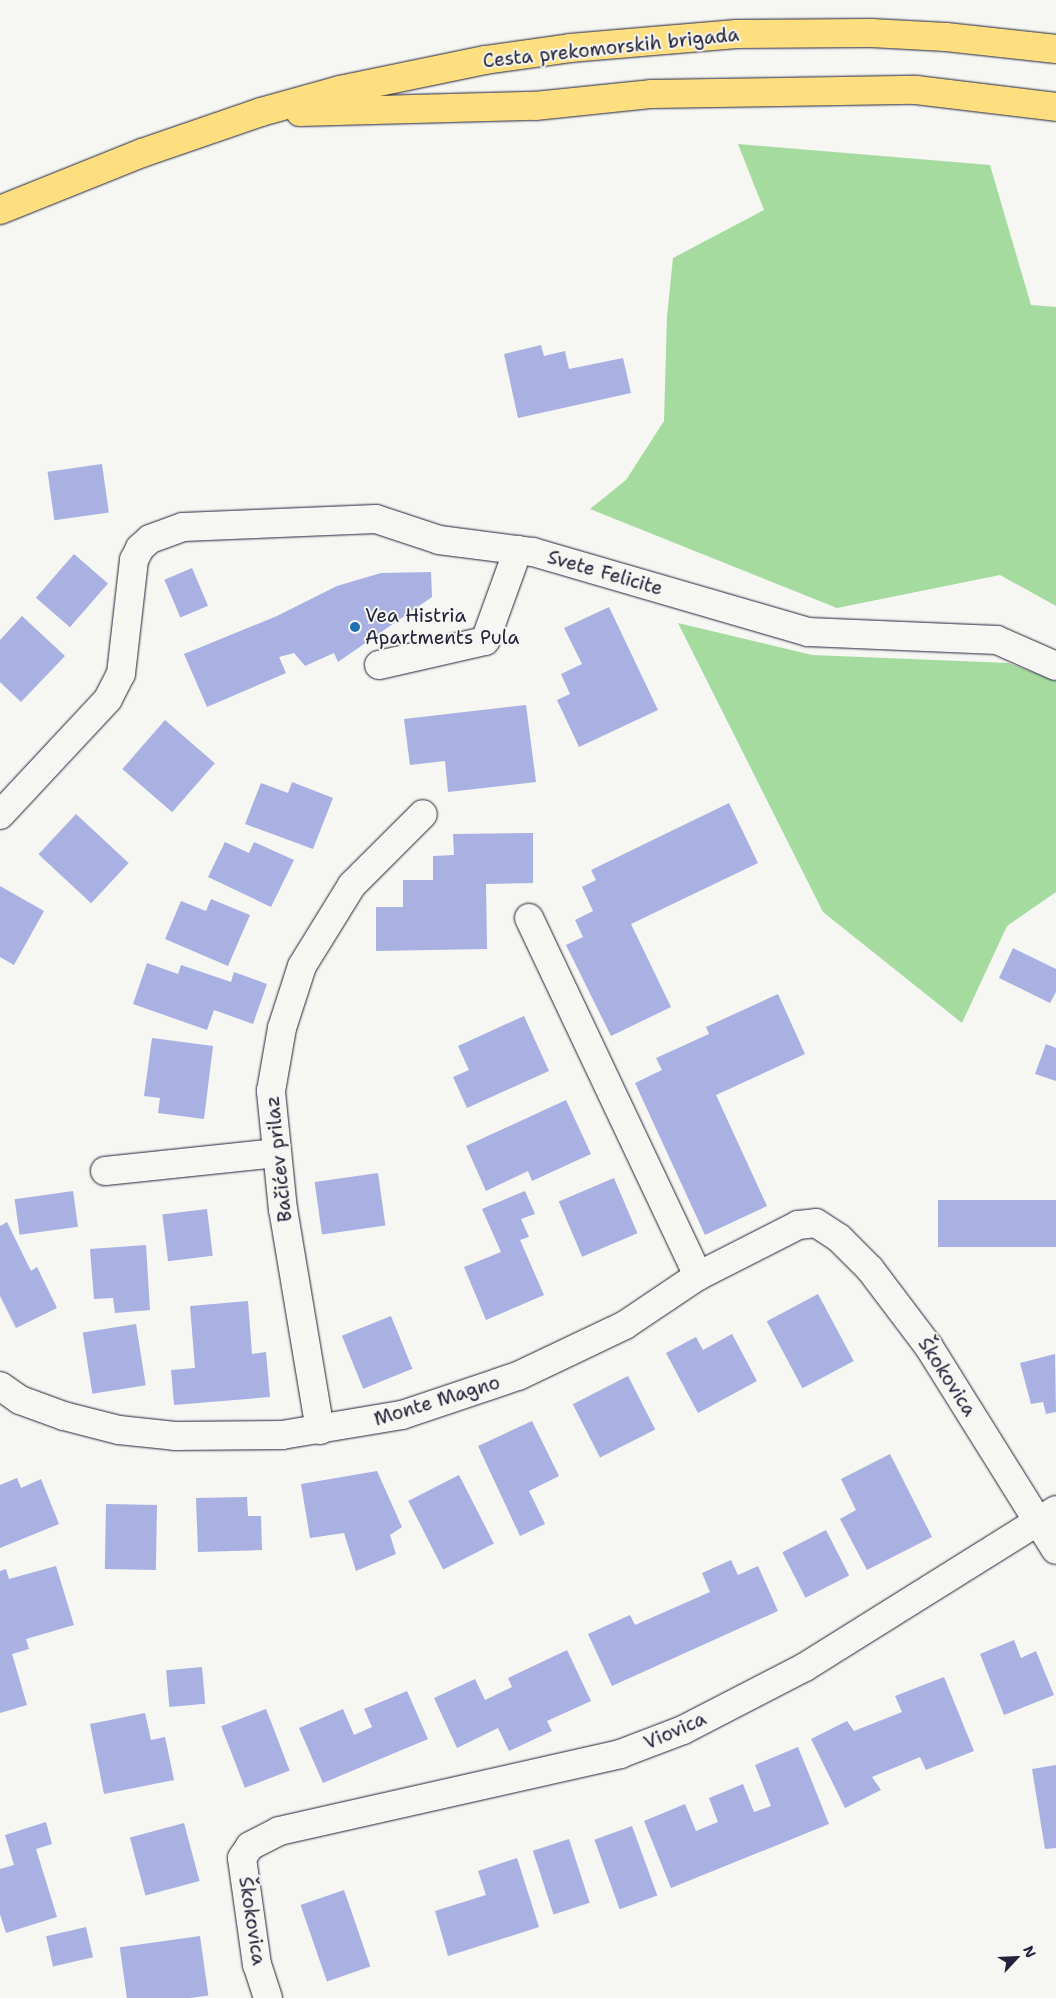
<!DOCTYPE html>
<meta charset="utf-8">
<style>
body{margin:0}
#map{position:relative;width:1056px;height:1998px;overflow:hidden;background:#f6f6f2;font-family:"Shantell Sans",sans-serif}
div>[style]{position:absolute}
.green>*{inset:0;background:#a5db9e}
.building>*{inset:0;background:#a8b1e2;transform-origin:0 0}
.roads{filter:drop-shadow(0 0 1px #22223b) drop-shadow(0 0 1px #22223b)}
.minor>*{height:28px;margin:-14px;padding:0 14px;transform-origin:14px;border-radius:14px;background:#f6f6f2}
.major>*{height:28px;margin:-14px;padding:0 14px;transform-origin:14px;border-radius:14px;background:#fddf80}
.dots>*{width:14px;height:14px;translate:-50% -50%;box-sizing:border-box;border:2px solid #f6f6f2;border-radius:50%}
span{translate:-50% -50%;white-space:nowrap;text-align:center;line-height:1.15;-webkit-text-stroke:4px #f6f6f2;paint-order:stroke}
.street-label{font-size:19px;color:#22223b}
.poi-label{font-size:19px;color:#22223b}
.left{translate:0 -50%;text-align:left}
.north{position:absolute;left:991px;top:1933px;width:50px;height:50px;-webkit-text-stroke:4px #f6f6f2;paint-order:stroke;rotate:65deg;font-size:14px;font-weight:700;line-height:20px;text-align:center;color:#22223b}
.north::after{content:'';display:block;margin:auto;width:18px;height:22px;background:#22223b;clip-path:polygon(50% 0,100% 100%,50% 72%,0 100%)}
</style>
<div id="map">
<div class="green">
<i style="clip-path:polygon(738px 144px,990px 165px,1031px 305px,1056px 307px,1056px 606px,1000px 575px,837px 608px,590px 509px,626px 480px,664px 421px,667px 316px,673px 258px,764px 210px)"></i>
<i style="clip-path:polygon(678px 623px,812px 655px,1009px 663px,1056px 681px,1056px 892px,1007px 926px,962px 1023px,823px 912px)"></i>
</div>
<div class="building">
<i style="clip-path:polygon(541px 345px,544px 356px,565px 351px,569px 369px,623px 358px,631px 393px,518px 418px,504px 354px)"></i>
<i style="left:102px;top:464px;width:49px;height:55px;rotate:82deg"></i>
<i style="left:74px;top:554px;width:45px;height:58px;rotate:41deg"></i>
<i style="left:192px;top:568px;width:41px;height:30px;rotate:67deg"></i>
<i style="clip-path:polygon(431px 572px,432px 597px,338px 662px,334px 653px,305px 666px,294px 653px,279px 657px,286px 673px,207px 707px,184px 654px,277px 616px,337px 586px,381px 573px)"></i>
<i style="clip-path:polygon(609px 607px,658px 710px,579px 747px,557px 700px,570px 694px,561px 674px,582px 664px,564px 628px)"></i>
<i style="clip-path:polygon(22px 616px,65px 656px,21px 702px,0 682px,0 640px)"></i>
<i style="clip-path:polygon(526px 705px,536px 782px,448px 792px,445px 761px,410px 765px,404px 719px)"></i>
<i style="left:165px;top:720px;width:66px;height:65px;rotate:41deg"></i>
<i style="clip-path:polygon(292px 782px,333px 798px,313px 849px,245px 824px,261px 783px,288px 793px)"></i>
<i style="clip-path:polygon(729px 803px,758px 863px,631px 924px,671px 1007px,611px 1036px,566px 945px,583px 937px,575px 920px,593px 911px,582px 887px,596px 880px,591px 870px)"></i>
<i style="left:76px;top:814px;width:72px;height:55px;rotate:43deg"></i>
<i style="clip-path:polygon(533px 833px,533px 883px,486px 884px,487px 949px,376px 951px,376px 907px,403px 907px,403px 880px,433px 880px,433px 856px,454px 855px,453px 834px)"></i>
<i style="clip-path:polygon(225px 842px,249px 853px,254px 842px,294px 860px,271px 907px,208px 877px)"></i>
<i style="clip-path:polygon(0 886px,44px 911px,14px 965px,0 957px)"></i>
<i style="clip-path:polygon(211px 899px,250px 915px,228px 966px,165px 939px,181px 901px,206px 911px)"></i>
<i style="clip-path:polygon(1013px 948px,1056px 969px,1056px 992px,1050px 1003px,999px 978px)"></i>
<i style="clip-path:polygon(147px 963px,178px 974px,181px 965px,231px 982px,234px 972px,267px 984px,253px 1024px,214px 1010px,207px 1030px,133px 1004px)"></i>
<i style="clip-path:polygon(778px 994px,805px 1054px,716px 1095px,767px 1206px,705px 1235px,635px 1083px,662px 1070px,656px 1058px,709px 1034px,706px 1027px)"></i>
<i style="clip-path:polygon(524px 1016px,549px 1071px,467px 1108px,453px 1077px,469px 1070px,458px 1046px)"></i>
<i style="clip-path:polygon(152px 1038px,213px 1046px,204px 1119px,158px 1113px,160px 1098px,144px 1096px)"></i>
<i style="clip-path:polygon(1046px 1044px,1056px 1048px,1056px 1081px,1035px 1074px)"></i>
<i style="clip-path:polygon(566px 1100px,591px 1154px,532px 1181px,528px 1171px,486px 1191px,466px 1146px)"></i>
<i style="left:378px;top:1173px;width:53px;height:64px;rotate:82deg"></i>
<i style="left:614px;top:1178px;width:60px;height:60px;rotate:67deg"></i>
<i style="left:73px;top:1191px;width:36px;height:59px;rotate:82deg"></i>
<i style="clip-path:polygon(525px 1191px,535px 1214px,521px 1219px,529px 1237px,520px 1240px,544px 1295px,486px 1320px,464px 1267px,501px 1252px,482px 1209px)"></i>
<i style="left:1056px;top:1200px;width:47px;height:118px;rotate:90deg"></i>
<i style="left:207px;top:1209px;width:47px;height:45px;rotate:83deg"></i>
<i style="clip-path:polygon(7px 1222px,31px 1271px,37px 1267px,57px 1308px,16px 1328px,0 1296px,0 1226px)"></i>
<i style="clip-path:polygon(146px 1245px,150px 1310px,115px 1313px,113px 1298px,94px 1299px,90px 1249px)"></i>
<i style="left:818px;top:1294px;width:76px;height:58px;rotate:62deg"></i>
<i style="clip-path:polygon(248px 1301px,252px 1354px,266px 1352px,270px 1397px,174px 1405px,171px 1370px,195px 1368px,190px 1306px)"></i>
<i style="left:391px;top:1316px;width:57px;height:53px;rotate:68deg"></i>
<i style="left:136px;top:1324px;width:62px;height:54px;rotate:81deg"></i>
<i style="clip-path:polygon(732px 1334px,757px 1381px,698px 1413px,666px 1353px,696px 1337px,703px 1350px)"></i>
<i style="clip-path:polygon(1055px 1354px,1056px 1412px,1046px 1414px,1043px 1402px,1031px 1404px,1020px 1363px)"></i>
<i style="left:628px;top:1376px;width:60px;height:62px;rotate:63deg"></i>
<i style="clip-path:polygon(532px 1421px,559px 1476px,529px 1491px,545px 1524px,520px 1536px,478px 1446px)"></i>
<i style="clip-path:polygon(890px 1454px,932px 1537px,867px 1570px,840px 1519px,856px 1510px,841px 1479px)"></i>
<i style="clip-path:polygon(377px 1471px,402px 1527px,390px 1535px,396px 1554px,356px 1571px,344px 1533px,310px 1538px,301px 1484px)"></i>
<i style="left:459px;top:1475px;width:77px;height:57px;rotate:63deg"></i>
<i style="clip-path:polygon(17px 1478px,21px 1488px,41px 1479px,59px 1524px,0 1548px,0 1485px)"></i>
<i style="clip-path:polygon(247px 1497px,248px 1516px,261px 1516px,262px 1550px,198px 1552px,196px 1498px)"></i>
<i style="left:106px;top:1504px;width:51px;height:65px;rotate:1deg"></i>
<i style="left:826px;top:1530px;width:51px;height:49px;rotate:63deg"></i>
<i style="clip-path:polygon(731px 1560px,738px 1575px,758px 1566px,778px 1611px,612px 1686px,588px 1634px,630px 1615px,635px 1625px,710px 1592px,702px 1573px)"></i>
<i style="clip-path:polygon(56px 1566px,74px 1625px,26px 1639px,29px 1649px,12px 1654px,27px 1705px,0 1713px,0 1571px,6px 1569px,9px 1579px)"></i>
<i style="clip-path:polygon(1014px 1640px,1021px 1658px,1036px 1651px,1054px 1695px,1004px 1715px,980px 1654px)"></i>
<i style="clip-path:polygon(567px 1650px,591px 1701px,547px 1721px,552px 1731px,509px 1751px,498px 1728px,457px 1748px,434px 1698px,475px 1679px,485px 1700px,512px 1687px,508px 1678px)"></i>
<i style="left:202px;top:1667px;width:37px;height:36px;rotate:85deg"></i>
<i style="clip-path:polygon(944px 1677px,974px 1751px,926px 1770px,920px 1757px,872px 1777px,881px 1790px,845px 1808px,811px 1739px,847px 1721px,854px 1731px,902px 1712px,895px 1696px)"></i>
<i style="clip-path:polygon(407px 1691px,428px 1739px,323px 1783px,299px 1728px,343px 1709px,354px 1735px,372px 1727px,364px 1709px)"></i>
<i style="left:266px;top:1709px;width:66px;height:48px;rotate:69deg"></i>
<i style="clip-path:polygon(145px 1713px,151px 1740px,165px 1737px,174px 1780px,104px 1794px,90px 1724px)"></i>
<i style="clip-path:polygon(798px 1747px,829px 1824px,671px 1888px,644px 1821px,685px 1804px,696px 1831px,718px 1822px,709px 1798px,743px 1784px,754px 1812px,771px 1806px,755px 1765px)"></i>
<i style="clip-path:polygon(1056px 1765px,1056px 1848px,1045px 1849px,1032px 1769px)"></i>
<i style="clip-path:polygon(46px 1822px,52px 1844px,36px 1849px,57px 1917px,6px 1933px,0 1914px,0 1869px,14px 1865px,5px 1835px)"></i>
<i style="left:184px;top:1823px;width:60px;height:56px;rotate:75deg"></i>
<i style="left:632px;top:1826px;width:74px;height:40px;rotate:70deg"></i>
<i style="left:569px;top:1839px;width:67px;height:38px;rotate:72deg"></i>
<i style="clip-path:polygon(517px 1858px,539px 1927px,448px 1956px,435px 1911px,486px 1895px,478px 1871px)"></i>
<i style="left:344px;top:1890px;width:81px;height:46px;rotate:71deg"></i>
<i style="left:86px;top:1927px;width:31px;height:41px;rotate:77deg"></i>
<i style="left:200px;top:1936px;width:60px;height:81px;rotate:82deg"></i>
</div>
<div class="roads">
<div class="minor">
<i style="left:379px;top:665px;width:109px;rotate:-12.8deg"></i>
<i style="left:485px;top:641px;width:97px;rotate:-70.1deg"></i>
<i style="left:0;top:815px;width:158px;rotate:-47deg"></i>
<i style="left:108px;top:699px;width:28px;rotate:-63deg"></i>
<i style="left:121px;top:674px;width:115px;rotate:-83.5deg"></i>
<i style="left:134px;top:560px;width:13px;rotate:-63deg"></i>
<i style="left:140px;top:548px;width:13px;rotate:-42deg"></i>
<i style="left:150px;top:539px;width:35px;rotate:-20deg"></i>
<i style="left:183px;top:527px;width:193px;rotate:-2.4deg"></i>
<i style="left:376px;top:519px;width:66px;rotate:18.4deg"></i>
<i style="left:439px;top:540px;width:95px;rotate:7.3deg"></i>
<i style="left:533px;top:552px;width:286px;rotate:16.2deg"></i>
<i style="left:808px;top:632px;width:189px;rotate:2.4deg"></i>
<i style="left:997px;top:640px;width:64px;rotate:23.8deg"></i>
<i style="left:529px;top:918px;width:396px;rotate:64.7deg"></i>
<i style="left:105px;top:1171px;width:173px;rotate:-6deg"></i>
<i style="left:0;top:1386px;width:24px;rotate:35deg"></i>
<i style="left:20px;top:1400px;width:47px;rotate:20deg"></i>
<i style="left:64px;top:1416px;width:57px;rotate:14.3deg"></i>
<i style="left:119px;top:1430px;width:56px;rotate:6.1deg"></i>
<i style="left:175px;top:1436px;width:107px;rotate:-0.5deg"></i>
<i style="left:282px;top:1435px;width:122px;rotate:-9.5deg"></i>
<i style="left:402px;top:1415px;width:122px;rotate:-18.6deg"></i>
<i style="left:518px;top:1376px;width:119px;rotate:-25.5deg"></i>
<i style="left:625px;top:1325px;width:88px;rotate:-33.9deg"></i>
<i style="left:698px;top:1276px;width:112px;rotate:-27deg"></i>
<i style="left:798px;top:1225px;width:18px;rotate:-6deg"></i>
<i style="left:816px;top:1223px;width:27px;rotate:33deg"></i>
<i style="left:839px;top:1238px;width:44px;rotate:45deg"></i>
<i style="left:870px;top:1269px;width:98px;rotate:52.9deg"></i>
<i style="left:929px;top:1347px;width:239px;rotate:58deg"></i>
<i style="left:320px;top:1430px;width:223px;rotate:-99.5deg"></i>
<i style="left:283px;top:1210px;width:120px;rotate:-95.8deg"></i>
<i style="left:271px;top:1091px;width:64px;rotate:-80.1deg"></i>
<i style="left:282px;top:1028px;width:65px;rotate:-72.1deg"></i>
<i style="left:302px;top:966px;width:95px;rotate:-58.3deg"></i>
<i style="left:352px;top:885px;width:100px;rotate:-45deg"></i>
<i style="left:268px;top:1998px;width:35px;rotate:-108deg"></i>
<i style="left:257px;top:1965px;width:108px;rotate:-98deg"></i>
<i style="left:242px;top:1858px;width:14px;rotate:-56deg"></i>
<i style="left:250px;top:1846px;width:33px;rotate:-27deg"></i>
<i style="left:279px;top:1831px;width:350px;rotate:-12.7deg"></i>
<i style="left:620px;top:1754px;width:67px;rotate:-20.9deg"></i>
<i style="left:683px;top:1730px;width:137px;rotate:-27.3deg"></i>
<i style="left:805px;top:1667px;width:296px;rotate:-32deg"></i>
</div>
<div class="major">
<i style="left:300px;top:112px;width:235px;rotate:-1.5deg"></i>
<i style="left:535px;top:106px;width:118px;rotate:-5.9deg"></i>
<i style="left:652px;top:94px;width:264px;rotate:-0.9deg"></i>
<i style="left:916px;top:90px;width:141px;rotate:6.9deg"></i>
<i style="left:0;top:210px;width:153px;rotate:-21.9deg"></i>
<i style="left:142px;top:153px;width:126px;rotate:-19deg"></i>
<i style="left:261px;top:112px;width:82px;rotate:-15.6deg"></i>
<i style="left:340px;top:90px;width:148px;rotate:-11.7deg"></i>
<i style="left:485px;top:60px;width:86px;rotate:-8deg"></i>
<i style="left:570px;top:48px;width:167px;rotate:-4.8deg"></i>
<i style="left:736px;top:34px;width:135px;rotate:-0.4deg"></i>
<i style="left:871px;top:33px;width:75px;rotate:3.1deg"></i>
<i style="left:946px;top:37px;width:111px;rotate:6.2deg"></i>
</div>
</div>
<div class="dots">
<i style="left:355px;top:627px;background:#1f6fb2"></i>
</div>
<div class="street-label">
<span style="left:611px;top:48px;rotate:-6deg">Cesta prekomorskih brigada</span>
<span style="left:605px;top:573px;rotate:16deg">Svete Felicite</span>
<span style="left:279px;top:1159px;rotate:-96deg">Bačićev prilaz</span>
<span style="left:947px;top:1377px;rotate:57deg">Škokovica</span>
<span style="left:437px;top:1401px;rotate:-17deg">Monte Magno</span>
<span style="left:675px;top:1731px;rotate:-24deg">Viovica</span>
<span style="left:252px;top:1921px;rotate:81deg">Škokovica</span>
</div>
<div class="poi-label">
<span class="left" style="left:365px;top:627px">Vea Histria<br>Apartments Pula</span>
</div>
<div class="north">N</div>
</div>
